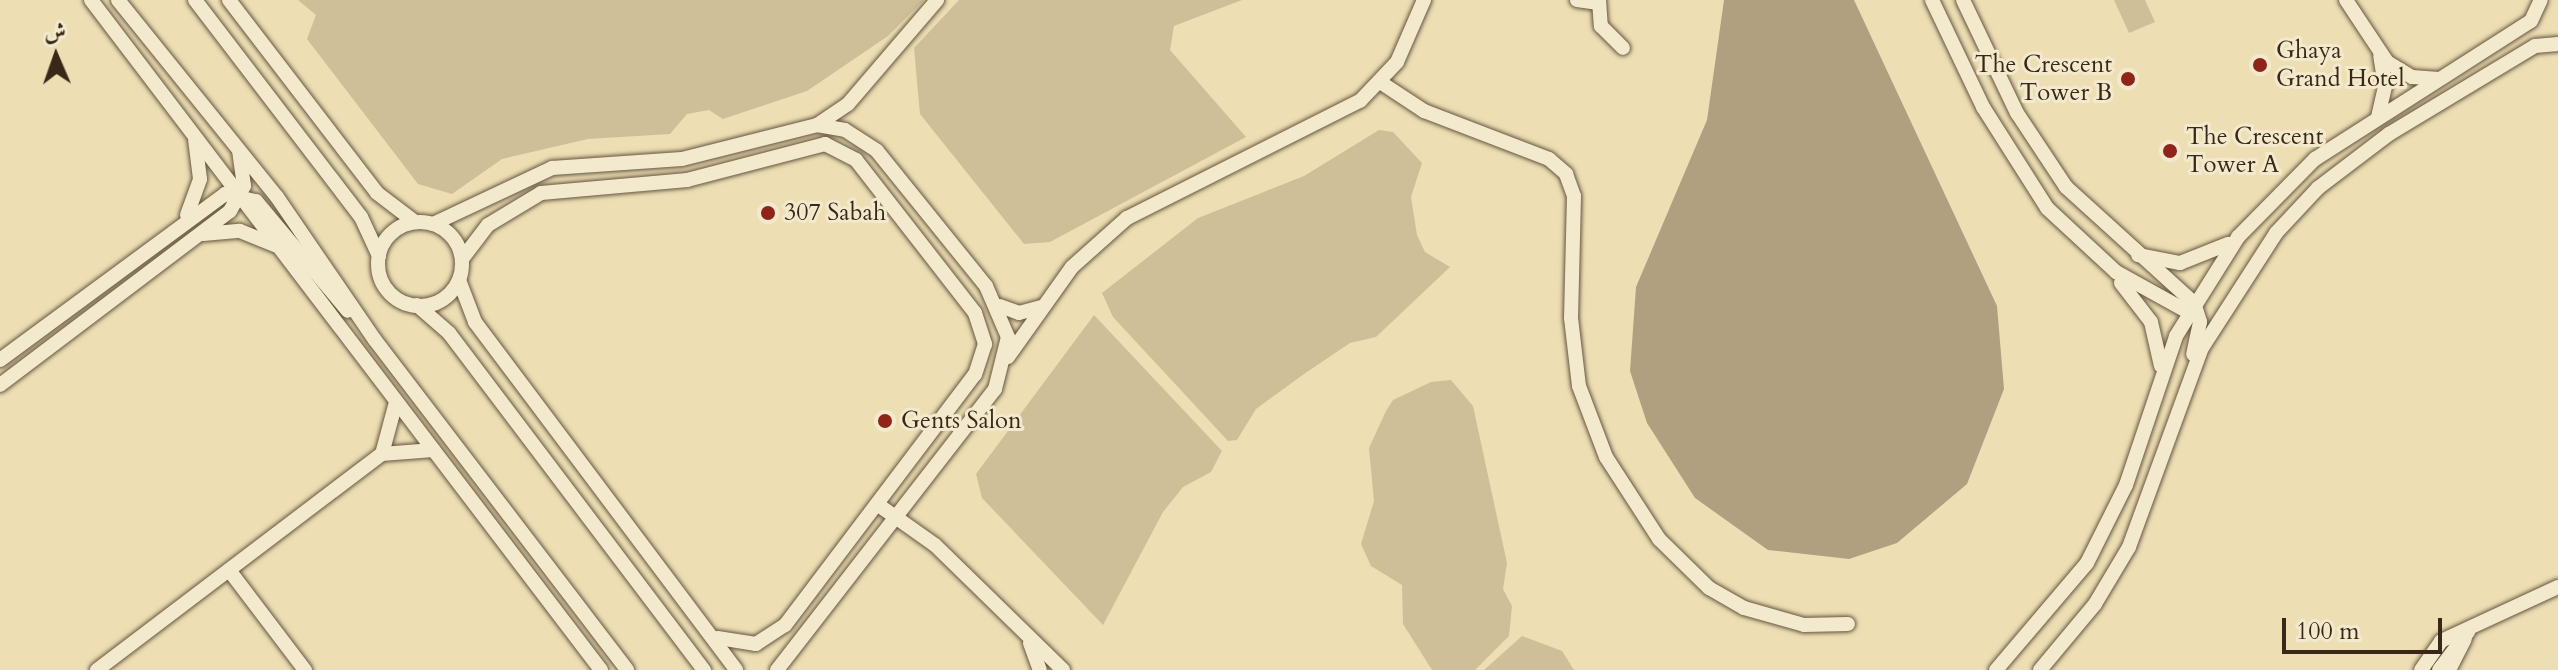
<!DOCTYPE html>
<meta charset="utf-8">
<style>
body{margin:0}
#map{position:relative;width:2558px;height:670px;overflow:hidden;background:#eddeb4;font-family:Cardo,Amiri,serif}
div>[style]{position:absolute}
.green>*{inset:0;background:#cebf99}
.water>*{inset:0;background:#b0a07f}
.roads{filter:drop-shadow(0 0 2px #66563f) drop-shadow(0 0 2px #66563f)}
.minor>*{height:14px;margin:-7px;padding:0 7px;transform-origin:7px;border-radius:7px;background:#f3eace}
.minor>.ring{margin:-7px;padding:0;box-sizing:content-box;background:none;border:14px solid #f3eace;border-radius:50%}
.dots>*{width:22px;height:22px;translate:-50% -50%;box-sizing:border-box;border:4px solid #f3eace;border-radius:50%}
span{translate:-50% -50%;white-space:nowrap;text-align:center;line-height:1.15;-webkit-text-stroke:6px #f3eace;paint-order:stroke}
.poi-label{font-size:24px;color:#392818}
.left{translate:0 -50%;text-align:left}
.right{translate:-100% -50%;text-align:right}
.north{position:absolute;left:16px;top:16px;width:80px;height:80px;-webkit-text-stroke:6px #f3eace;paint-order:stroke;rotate:358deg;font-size:22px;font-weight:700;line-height:32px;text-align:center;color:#392818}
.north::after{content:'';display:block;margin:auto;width:28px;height:36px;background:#392818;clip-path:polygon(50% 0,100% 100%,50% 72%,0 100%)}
.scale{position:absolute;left:2282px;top:618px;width:160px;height:36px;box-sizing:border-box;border:4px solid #392818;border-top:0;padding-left:10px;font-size:24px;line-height:28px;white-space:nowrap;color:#392818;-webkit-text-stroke:6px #f3eace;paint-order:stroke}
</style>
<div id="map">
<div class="green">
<i style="clip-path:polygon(298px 0,924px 0,888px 36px,807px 91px,723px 119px,709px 110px,687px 114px,670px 134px,588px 139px,502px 159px,452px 194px,418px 184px,307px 39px,316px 15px)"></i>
<i style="clip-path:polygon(959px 0,1242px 0,1174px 26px,1170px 50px,1246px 137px,1050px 242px,1024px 244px,920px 114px,914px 48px)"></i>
<i style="clip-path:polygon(2114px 0,2145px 0,2155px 22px,2129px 33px)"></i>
<i style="clip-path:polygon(1379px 130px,1393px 132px,1422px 163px,1411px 197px,1417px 235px,1425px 252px,1450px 267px,1376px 337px,1350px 343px,1304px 374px,1256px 409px,1237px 440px,1228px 441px,1113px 317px,1102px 293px,1198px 218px,1304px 176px)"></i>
<i style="clip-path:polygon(1094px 315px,1222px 451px,1211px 472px,1183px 487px,1163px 512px,1103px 625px,982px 498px,976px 474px)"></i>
<i style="clip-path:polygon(1451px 380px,1473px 406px,1507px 563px,1503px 589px,1512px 606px,1509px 636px,1475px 670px,1432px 670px,1403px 624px,1402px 585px,1371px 566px,1361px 544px,1374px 501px,1369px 448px,1386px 411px,1393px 400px,1431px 382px)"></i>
<i style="clip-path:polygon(1522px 636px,1562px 651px,1574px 670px,1484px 670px)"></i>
</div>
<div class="water">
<i style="clip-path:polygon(1724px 0,1854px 0,1997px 306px,2004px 389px,1967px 484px,1897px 543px,1849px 559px,1768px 550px,1695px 498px,1647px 423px,1630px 371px,1636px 287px,1707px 120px)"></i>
</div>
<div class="roads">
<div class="minor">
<i style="left:91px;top:0;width:842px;rotate:52.72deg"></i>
<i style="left:118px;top:0;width:253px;rotate:51.1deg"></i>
<i style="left:277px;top:197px;width:173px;rotate:55.6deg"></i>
<i style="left:375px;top:340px;width:415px;rotate:52.6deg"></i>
<i style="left:195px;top:0;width:273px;rotate:52.6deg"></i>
<i style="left:361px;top:217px;width:43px;rotate:65.2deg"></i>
<i style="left:229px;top:0;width:243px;rotate:52.5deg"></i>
<i style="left:377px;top:193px;width:48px;rotate:37.3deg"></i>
<i style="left:1577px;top:0;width:22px;rotate:8deg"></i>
<i style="left:1599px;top:0;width:26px;rotate:86deg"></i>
<i style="left:1601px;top:26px;width:31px;rotate:45deg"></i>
<i style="left:1932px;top:0;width:119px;rotate:64.5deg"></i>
<i style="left:1983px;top:107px;width:120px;rotate:57.6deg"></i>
<i style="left:2047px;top:208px;width:94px;rotate:42.8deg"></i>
<i style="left:2116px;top:272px;width:89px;rotate:28.9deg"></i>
<i style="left:1963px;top:0;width:125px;rotate:64.5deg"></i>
<i style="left:2017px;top:113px;width:89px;rotate:56.5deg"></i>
<i style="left:2066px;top:187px;width:173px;rotate:42.2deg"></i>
<i style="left:2194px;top:303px;width:20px;rotate:72deg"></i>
<i style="left:2200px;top:322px;width:33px;rotate:102deg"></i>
<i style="left:2346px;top:0;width:74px;rotate:56.5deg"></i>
<i style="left:2387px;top:62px;width:29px;rotate:31deg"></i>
<i style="left:2412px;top:77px;width:27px;rotate:4deg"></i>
<i style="left:1380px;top:82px;width:53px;rotate:33.4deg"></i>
<i style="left:1424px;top:111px;width:134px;rotate:21deg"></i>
<i style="left:1549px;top:159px;width:23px;rotate:41deg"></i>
<i style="left:1566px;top:174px;width:23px;rotate:70deg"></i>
<i style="left:1574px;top:196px;width:122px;rotate:91.4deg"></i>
<i style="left:1571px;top:318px;width:68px;rotate:83.3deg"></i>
<i style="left:1579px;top:386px;width:76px;rotate:69.2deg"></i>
<i style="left:1606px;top:457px;width:98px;rotate:57.1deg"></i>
<i style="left:1659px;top:539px;width:70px;rotate:44.4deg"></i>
<i style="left:1709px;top:588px;width:40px;rotate:29.7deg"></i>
<i style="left:1744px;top:608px;width:62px;rotate:15.8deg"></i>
<i style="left:1804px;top:625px;width:44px;rotate:-1.3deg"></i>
<i style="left:2378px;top:117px;width:32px;rotate:-77deg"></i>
<i style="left:2385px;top:86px;width:30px;rotate:-99deg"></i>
<i style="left:817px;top:125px;width:37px;rotate:-34deg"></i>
<i style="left:848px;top:104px;width:137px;rotate:-49.4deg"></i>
<i style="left:187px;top:215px;width:38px;rotate:-70deg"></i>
<i style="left:200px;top:179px;width:40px;rotate:-97.1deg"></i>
<i class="ring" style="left:378px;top:222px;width:70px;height:70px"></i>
<i style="left:433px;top:224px;width:132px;rotate:-25.2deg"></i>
<i style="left:552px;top:168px;width:130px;rotate:-4deg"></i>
<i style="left:682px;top:159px;width:139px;rotate:-14.1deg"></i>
<i style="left:817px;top:125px;width:28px;rotate:10deg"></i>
<i style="left:845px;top:130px;width:38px;rotate:33deg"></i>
<i style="left:877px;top:151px;width:174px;rotate:51.1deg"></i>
<i style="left:986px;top:286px;width:56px;rotate:66.7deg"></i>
<i style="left:1008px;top:337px;width:54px;rotate:104deg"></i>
<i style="left:995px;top:389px;width:356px;rotate:127.8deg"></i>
<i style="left:203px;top:234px;width:37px;rotate:-5deg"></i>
<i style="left:240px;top:231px;width:38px;rotate:22deg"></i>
<i style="left:2138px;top:255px;width:43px;rotate:10.8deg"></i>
<i style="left:2180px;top:263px;width:52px;rotate:-21.6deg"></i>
<i style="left:462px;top:259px;width:43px;rotate:-52.6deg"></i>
<i style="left:488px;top:225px;width:62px;rotate:-31.1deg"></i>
<i style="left:541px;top:193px;width:147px;rotate:-5.1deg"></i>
<i style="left:687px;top:180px;width:143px;rotate:-14.6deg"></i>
<i style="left:825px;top:144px;width:35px;rotate:27deg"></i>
<i style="left:856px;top:160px;width:194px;rotate:52.1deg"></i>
<i style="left:975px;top:313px;width:33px;rotate:72deg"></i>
<i style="left:985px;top:344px;width:32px;rotate:108deg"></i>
<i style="left:975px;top:374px;width:315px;rotate:127.1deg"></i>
<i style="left:785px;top:625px;width:35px;rotate:147deg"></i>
<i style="left:756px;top:644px;width:39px;rotate:-171deg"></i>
<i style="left:459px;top:280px;width:45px;rotate:69.1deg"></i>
<i style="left:475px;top:322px;width:435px;rotate:53.1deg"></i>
<i style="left:2121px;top:283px;width:49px;rotate:52.4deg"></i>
<i style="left:2151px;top:322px;width:45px;rotate:77.2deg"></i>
<i style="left:417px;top:305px;width:43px;rotate:41.2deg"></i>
<i style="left:449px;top:333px;width:423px;rotate:52.9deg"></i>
<i style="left:1000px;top:306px;width:20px;rotate:20deg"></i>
<i style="left:1019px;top:313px;width:24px;rotate:-15deg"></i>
<i style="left:1008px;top:357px;width:110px;rotate:-54.6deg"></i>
<i style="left:1072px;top:267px;width:74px;rotate:-41.7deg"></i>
<i style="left:1127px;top:218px;width:261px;rotate:-26.7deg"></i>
<i style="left:1360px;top:101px;width:54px;rotate:-46.5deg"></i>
<i style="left:1397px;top:62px;width:68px;rotate:-66.5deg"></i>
<i style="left:0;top:360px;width:280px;rotate:-36.4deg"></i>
<i style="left:225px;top:194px;width:32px;rotate:13deg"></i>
<i style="left:256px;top:201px;width:143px;rotate:50.1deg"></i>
<i style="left:0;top:385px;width:288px;rotate:-37.1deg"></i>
<i style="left:230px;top:211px;width:29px;rotate:-61deg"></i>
<i style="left:244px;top:186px;width:34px;rotate:-98deg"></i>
<i style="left:382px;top:454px;width:54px;rotate:-74.9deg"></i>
<i style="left:877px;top:504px;width:71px;rotate:35.3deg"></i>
<i style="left:935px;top:545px;width:179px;rotate:44.3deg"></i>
<i style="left:229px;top:570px;width:126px;rotate:52.8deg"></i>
<i style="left:1030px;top:643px;width:29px;rotate:70deg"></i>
<i style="left:97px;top:670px;width:358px;rotate:-37.2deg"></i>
<i style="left:382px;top:454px;width:51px;rotate:-4.5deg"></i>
<i style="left:1996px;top:670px;width:140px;rotate:-49.6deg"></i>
<i style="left:2087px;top:563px;width:87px;rotate:-63.4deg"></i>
<i style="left:2126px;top:485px;width:157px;rotate:-71.4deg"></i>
<i style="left:2176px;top:336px;width:117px;rotate:-57.9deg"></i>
<i style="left:2238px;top:237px;width:110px;rotate:-45.4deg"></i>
<i style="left:2315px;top:159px;width:256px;rotate:-32.6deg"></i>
<i style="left:2531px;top:21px;width:23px;rotate:-65deg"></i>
<i style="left:2040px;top:670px;width:86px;rotate:-50.2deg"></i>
<i style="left:2095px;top:604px;width:66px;rotate:-59.2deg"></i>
<i style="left:2129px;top:547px;width:212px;rotate:-69.9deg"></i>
<i style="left:2202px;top:348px;width:137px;rotate:-57.2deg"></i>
<i style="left:2276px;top:233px;width:62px;rotate:-47deg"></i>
<i style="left:2318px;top:188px;width:89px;rotate:-37.3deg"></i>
<i style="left:2389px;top:134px;width:170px;rotate:-31.1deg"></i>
<i style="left:2535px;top:46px;width:23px;rotate:-5deg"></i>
<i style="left:2421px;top:670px;width:35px;rotate:-55deg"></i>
<i style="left:2441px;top:641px;width:129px;rotate:-24.8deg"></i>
<i style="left:2439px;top:670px;width:48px;rotate:-52.7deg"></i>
<i style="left:2449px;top:670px;width:35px;rotate:-63deg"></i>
</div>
</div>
<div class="dots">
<i style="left:2260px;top:65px;background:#8f2418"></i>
<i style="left:2128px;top:79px;background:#8f2418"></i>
<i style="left:2170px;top:151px;background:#8f2418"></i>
<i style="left:768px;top:213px;background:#8f2418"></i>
<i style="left:885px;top:421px;background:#8f2418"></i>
</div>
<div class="poi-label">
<span class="left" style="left:2276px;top:65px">Ghaya<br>Grand Hotel</span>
<span class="right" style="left:2112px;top:79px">The Crescent<br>Tower B</span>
<span class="left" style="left:2186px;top:151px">The Crescent<br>Tower A</span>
<span class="left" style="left:784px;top:213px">307 Sabah</span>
<span class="left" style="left:901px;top:421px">Gents Salon</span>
</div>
<div class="north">ش</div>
<div class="scale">100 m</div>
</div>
